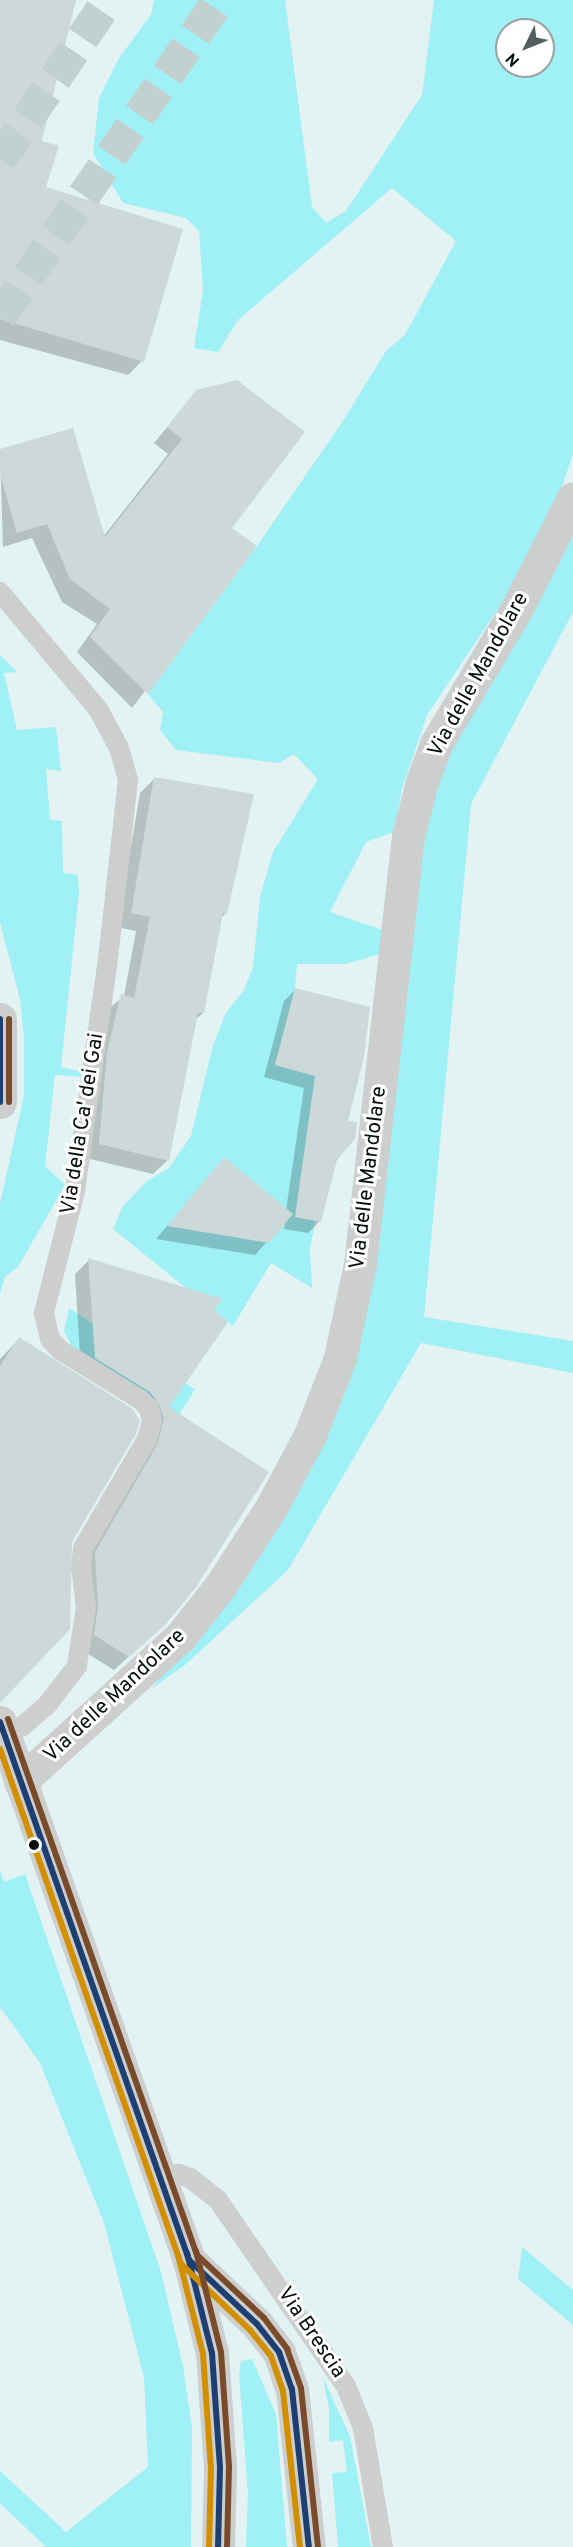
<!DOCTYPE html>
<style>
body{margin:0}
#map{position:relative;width:573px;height:2547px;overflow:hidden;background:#e3f2f2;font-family:Overpass,sans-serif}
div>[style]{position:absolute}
.green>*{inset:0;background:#9ff1f5}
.shadow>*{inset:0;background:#0003}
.building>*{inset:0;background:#cdd9d9}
.highway-tunnel>*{height:33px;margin-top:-16.5px;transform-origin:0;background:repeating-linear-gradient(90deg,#c2d0d0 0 33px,transparent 0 49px)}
.lane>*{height:20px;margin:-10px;padding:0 10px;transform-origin:10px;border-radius:10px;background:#cdcfcf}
.street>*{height:33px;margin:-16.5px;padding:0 16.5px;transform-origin:16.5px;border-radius:16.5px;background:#cdcfcf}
.secondary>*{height:33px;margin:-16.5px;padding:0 16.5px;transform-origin:16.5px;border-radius:16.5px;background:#cdcfcf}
.highway>*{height:33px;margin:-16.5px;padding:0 16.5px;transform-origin:16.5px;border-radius:16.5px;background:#cdcfcf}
.bus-1>*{height:6px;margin:-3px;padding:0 3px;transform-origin:3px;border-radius:3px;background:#1d3f72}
.bus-2>*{height:6px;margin:-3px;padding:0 3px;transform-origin:3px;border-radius:3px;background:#d38f02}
.bus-3>*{height:6px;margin:-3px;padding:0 3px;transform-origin:3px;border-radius:3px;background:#7a4b2a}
.dots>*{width:16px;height:16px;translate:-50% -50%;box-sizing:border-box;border:3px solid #fff;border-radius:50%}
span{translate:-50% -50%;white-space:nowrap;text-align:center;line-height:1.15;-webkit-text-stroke:6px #fff;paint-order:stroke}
.street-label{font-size:21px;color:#060e0e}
.north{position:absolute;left:495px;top:18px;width:60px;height:60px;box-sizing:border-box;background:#fff;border:2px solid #9b9f9f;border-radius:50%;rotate:227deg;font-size:16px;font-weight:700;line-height:24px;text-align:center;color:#060e0e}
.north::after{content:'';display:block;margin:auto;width:21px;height:27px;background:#535e5e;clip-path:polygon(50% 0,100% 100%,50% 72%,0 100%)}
</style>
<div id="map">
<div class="green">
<i style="clip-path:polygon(evenodd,154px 0,285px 0,312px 207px,326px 223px,346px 211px,422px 95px,434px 0,573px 0,573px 454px,562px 486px,515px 583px,427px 715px,402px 789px,394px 832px,366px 842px,330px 912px,385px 931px,383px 953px,346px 964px,297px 964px,295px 988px,275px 1065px,316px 1076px,300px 1184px,321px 1188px,310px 1250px,312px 1288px,271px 1263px,233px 1326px,113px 1229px,123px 1206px,147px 1181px,169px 1168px,191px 1136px,213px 1045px,226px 1013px,244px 990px,253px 967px,260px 897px,273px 852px,318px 779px,294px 754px,279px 763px,176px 750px,160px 730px,163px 712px,148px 694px,257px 546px,343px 421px,386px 351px,405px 335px,456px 241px,392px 188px,238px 320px,218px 352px,194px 348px,203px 290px,199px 231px,186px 218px,123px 203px,93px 153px,99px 98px,119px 58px,151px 15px,154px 0,507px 30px,543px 30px,543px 66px,507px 66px,507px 30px)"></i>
<i style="clip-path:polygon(573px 517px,573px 612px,471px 804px,424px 1317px,573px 1341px,573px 1373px,421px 1343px,288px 1570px,185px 1665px,151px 1689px,222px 1607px,316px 1450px,431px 803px,452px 748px)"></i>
<i style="clip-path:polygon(0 655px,17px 672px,4px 673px,17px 730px,56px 727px,61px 771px,46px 769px,50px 820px,62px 821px,63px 873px,78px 875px,79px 893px,61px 1067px,85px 1073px,84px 1077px,55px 1075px,45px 1166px,65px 1185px,18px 1267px,5px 1277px,0 1294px,0 1204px,24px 1095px,24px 1037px,20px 1000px,0 922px)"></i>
<i style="clip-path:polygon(69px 1308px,195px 1389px,179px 1415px,72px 1347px,64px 1331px)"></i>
<i style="clip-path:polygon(0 1870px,4px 1882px,25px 1874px,161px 2272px,183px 2366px,192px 2428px,191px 2547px,46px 2547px,0 2503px,0 2471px,66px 2532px,148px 2467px,144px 2377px,104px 2223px,40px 2063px,0 2007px)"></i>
<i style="clip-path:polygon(522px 2247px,573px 2290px,573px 2325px,518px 2279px)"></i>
<i style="clip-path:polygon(252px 2359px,276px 2414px,287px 2547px,246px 2547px,248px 2494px,239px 2374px,241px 2361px)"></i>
<i style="clip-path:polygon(323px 2378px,350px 2436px,371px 2547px,338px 2547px,332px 2473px,347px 2472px,343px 2440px,329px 2442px,329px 2409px)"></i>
</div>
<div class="shadow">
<i style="clip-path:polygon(0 0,74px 0,40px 142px,44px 188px,142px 361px,128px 375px,0 340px)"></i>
<i style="clip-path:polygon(195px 394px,230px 528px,255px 546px,132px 708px,77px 652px,97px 624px,62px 602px,32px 538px,3px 547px,0 451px,103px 537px,168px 454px,154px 443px)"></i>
<i style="clip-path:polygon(155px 778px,226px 913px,220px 919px,203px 1013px,195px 1020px,168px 1160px,153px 1174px,86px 1158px,107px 1010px,124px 996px,136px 931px,117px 927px,140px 793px)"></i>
<i style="clip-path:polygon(296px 989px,336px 1160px,320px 1221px,308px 1233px,284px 1229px,285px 1222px,255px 1255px,156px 1239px,224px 1159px,286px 1210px,304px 1088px,264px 1077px,284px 1001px)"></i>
<i style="clip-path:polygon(89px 1260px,212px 1310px,167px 1407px,165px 1623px,114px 1670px,80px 1649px,81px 1567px,147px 1420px,136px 1406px,81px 1372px,75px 1274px)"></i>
<i style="clip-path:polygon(19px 1339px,71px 1542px,0 1701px,0 1359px)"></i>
</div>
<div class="building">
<i style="clip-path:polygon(0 0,76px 0,42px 141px,59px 146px,46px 187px,183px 229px,144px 362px,0 319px)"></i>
<i style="clip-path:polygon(237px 380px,305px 432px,232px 528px,257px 546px,148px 694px,90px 637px,110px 609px,70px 579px,47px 524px,17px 533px,0 474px,0 449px,73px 428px,105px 537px,182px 439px,167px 427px,196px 390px)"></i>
<i style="clip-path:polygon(154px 777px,254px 794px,227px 914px,223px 913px,204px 1013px,198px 1013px,169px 1161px,99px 1144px,107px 1052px,121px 994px,134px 998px,150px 917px,131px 913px)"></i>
<i style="clip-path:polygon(295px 988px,370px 1007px,364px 1057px,348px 1121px,357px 1122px,355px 1139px,337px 1160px,321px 1222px,295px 1217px,315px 1076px,275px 1065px)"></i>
<i style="clip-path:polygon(224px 1157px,293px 1214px,269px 1243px,167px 1226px)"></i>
<i style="clip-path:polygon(88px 1258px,223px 1299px,214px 1310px,228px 1322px,169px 1407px,269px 1472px,196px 1587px,166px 1624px,129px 1657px,94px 1635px,98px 1606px,95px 1552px,157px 1445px,164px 1419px,160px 1406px,150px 1392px,95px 1358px)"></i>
<i style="clip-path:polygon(19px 1337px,133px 1409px,140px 1421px,136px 1434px,72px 1542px,70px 1629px,0 1703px,0 1366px)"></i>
</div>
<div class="highway-tunnel">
<i style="left:0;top:159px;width:192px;rotate:-55.8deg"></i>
<i style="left:0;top:316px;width:384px;rotate:-55.3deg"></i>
</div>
<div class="lane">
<i style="left:0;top:592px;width:153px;rotate:50.1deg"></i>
<i style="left:98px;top:709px;width:44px;rotate:61.7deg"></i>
<i style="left:119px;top:748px;width:33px;rotate:74deg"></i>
<i style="left:128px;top:780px;width:187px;rotate:96.4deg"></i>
<i style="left:107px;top:966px;width:227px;rotate:98.1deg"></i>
<i style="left:75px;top:1191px;width:126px;rotate:104.3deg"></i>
<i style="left:44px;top:1313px;width:27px;rotate:77deg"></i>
<i style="left:50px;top:1339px;width:15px;rotate:48deg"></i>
<i style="left:60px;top:1350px;width:95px;rotate:31.7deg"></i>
<i style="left:141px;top:1400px;width:12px;rotate:48deg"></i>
<i style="left:149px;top:1409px;width:12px;rotate:76deg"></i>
<i style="left:152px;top:1421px;width:19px;rotate:106deg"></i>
<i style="left:147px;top:1439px;width:126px;rotate:120.4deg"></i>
<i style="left:83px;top:1548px;width:19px;rotate:96deg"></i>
<i style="left:81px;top:1567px;width:40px;rotate:82.9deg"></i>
<i style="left:86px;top:1607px;width:60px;rotate:98.7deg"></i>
<i style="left:77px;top:1666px;width:49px;rotate:127.6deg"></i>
<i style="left:47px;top:1705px;width:32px;rotate:139deg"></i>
<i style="left:23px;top:1726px;width:21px;rotate:157deg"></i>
<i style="left:160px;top:2179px;width:19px;rotate:-16deg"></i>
<i style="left:178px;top:2174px;width:13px;rotate:18deg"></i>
<i style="left:190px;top:2178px;width:36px;rotate:38deg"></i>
<i style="left:218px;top:2200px;width:226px;rotate:55.5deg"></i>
<i style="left:346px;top:2386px;width:45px;rotate:68deg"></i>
<i style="left:363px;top:2428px;width:121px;rotate:80.5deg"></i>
</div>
<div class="street">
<i style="left:20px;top:1782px;width:216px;rotate:-42.2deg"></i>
<i style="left:180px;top:1637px;width:66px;rotate:-51.7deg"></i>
<i style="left:221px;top:1585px;width:92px;rotate:-57deg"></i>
<i style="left:271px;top:1508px;width:83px;rotate:-61.9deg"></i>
<i style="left:310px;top:1435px;width:83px;rotate:-68.7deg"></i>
<i style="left:340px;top:1358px;width:96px;rotate:-78deg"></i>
<i style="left:360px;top:1264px;width:431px;rotate:-83.6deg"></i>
<i style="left:408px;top:836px;width:56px;rotate:-75.5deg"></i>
<i style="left:422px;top:782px;width:40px;rotate:-69.8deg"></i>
<i style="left:436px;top:744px;width:158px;rotate:-59.2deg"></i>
<i style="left:517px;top:608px;width:123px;rotate:-63deg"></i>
</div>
<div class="secondary">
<i style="left:0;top:1019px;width:83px;rotate:90deg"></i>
<i style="left:0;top:1722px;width:570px;rotate:70.64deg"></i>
<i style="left:189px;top:2260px;width:96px;rotate:76.1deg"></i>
<i style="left:212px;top:2353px;width:114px;rotate:86deg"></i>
<i style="left:220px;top:2467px;width:80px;rotate:91.4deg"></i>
</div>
<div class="highway">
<i style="left:189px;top:2260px;width:93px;rotate:43.3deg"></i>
<i style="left:257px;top:2324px;width:36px;rotate:52deg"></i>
<i style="left:279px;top:2352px;width:39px;rotate:71deg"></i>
<i style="left:292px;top:2389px;width:159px;rotate:83.9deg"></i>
</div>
<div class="bus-1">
<i style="left:0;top:1019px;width:83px;rotate:90deg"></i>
<i style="left:0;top:1722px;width:570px;rotate:70.64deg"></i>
<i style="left:189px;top:2260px;width:93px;rotate:43.3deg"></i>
<i style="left:257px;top:2324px;width:36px;rotate:52deg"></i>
<i style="left:279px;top:2352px;width:39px;rotate:71deg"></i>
<i style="left:292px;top:2389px;width:159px;rotate:83.9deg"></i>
<i style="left:187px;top:2253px;width:103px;rotate:76deg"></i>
<i style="left:212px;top:2353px;width:114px;rotate:86deg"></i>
<i style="left:220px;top:2467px;width:80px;rotate:91.4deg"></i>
</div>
<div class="bus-2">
<i style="left:0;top:1749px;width:546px;rotate:70.64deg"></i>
<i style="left:181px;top:2264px;width:95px;rotate:43.7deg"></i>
<i style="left:250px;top:2330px;width:33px;rotate:51deg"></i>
<i style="left:271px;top:2356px;width:37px;rotate:71deg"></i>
<i style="left:283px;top:2391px;width:157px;rotate:83.8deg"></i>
<i style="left:178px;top:2255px;width:102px;rotate:75.8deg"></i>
<i style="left:203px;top:2354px;width:113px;rotate:86deg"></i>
<i style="left:211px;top:2467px;width:80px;rotate:91.4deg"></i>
</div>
<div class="bus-3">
<i style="left:9px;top:1019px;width:83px;rotate:90deg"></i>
<i style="left:8px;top:1719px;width:568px;rotate:70.58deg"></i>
<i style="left:197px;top:2255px;width:92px;rotate:43.2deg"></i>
<i style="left:264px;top:2318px;width:39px;rotate:53deg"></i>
<i style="left:287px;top:2349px;width:41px;rotate:70.3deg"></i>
<i style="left:301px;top:2388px;width:159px;rotate:83.9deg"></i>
<i style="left:196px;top:2251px;width:104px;rotate:76.1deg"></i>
<i style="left:221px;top:2352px;width:114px;rotate:86deg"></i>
<i style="left:229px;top:2466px;width:81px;rotate:91.4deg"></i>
</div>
<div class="dots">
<i style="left:34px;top:1845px;background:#060e0e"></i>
</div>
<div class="street-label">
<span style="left:479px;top:675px;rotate:-61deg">Via delle Mandolare</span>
<span style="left:83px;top:1124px;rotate:-81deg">Via della Ca' dei Gai</span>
<span style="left:369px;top:1178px;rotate:-83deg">Via delle Mandolare</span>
<span style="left:115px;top:1696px;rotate:-43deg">Via delle Mandolare</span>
<span style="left:311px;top:2333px;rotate:56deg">Via Brescia</span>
</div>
<div class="north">N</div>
</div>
